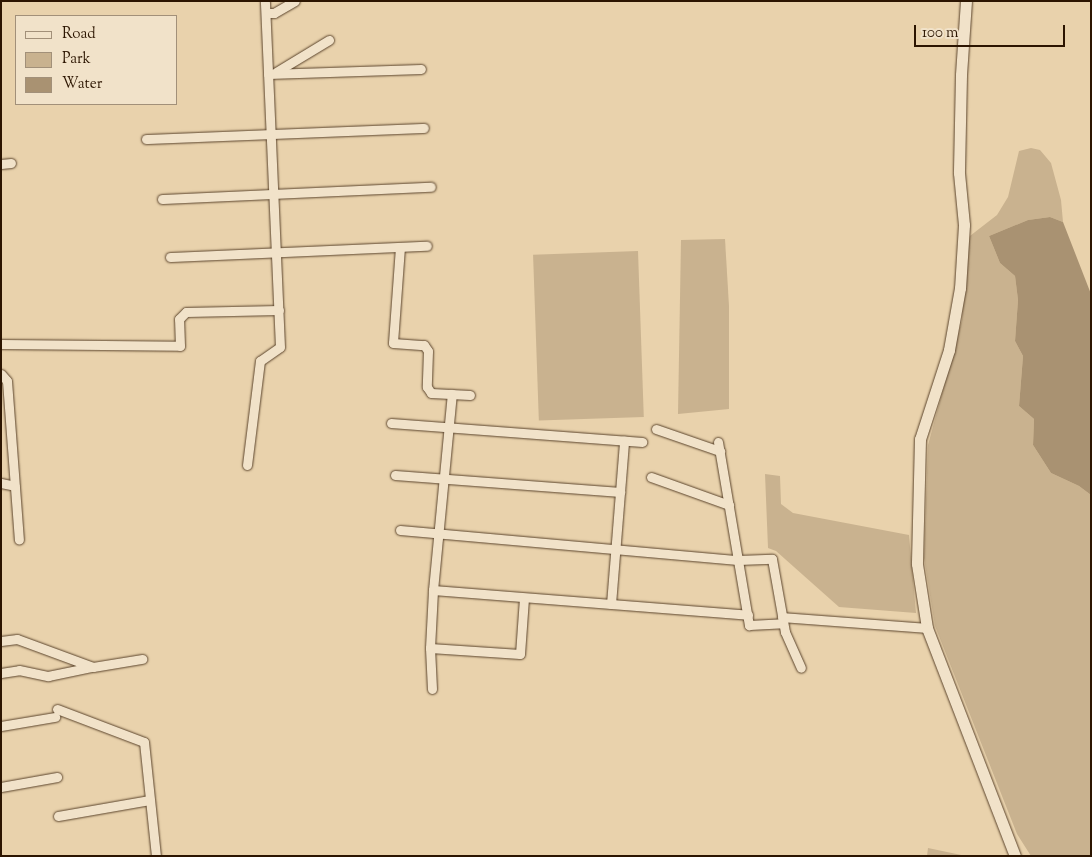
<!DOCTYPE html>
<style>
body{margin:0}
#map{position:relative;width:1092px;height:857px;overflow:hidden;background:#e9d2ac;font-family:"Sorts Mill Goudy",serif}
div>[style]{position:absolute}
.green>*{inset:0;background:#c9b28f;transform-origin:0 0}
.water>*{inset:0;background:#a99272}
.roads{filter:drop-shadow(0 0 1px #5b442c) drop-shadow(0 0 1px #5b442c)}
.minor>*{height:9px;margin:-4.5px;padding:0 4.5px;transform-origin:4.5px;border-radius:4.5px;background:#f1e2c9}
.tertiary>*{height:11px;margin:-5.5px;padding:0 5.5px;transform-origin:5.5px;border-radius:5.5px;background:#f1e2c9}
span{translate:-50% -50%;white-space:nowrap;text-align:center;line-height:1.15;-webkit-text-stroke:5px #f1e2c9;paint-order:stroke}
.frame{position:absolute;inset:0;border:2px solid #2c1501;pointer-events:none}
.legend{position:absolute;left:15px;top:15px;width:162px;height:90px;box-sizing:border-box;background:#f1e2c9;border:1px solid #a29079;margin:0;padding:6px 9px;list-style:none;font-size:15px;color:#2c1501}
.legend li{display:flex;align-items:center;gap:10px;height:25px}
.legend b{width:25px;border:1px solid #a29079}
.scale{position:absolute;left:914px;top:25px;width:151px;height:22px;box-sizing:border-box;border:2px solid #2c1501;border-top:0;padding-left:6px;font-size:15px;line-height:18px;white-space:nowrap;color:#2c1501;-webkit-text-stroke:4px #f1e2c9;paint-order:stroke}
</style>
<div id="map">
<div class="green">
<i style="clip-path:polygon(1031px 148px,1040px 150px,1051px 163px,1061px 200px,1063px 222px,1050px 217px,1028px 220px,989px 236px,1000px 263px,1015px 276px,1018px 300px,1015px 341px,1023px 356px,1019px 406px,1034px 419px,1033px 445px,1051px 473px,1079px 486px,1091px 495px,1091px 856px,1031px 856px,1017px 834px,935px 626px,924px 558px,928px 445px,962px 320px,966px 239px,997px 215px,1008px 197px,1019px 151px)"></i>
<i style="clip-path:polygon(725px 239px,729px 306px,729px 409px,678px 414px,681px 240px)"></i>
<i style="left:638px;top:251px;width:166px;height:105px;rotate:88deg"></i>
<i style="clip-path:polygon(765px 474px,780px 476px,781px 504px,793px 513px,909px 535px,916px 613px,839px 607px,776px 551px,768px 548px)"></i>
<i style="clip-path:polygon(928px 848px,966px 856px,927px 856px)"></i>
</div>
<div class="water">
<i style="clip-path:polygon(1050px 217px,1063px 222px,1091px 294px,1091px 495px,1079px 486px,1051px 473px,1033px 445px,1034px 419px,1019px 406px,1023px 356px,1015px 341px,1018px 300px,1015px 276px,1000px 263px,989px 236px,1028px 220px)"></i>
</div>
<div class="roads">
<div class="minor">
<i style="left:266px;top:13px;width:8px"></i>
<i style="left:274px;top:13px;width:24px;rotate:-30deg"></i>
<i style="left:276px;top:72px;width:62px;rotate:-31.1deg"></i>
<i style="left:268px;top:74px;width:153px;rotate:-1.9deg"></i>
<i style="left:146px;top:139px;width:278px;rotate:-2.3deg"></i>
<i style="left:1px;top:164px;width:10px;rotate:-6deg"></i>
<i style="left:162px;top:199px;width:269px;rotate:-2.6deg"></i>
<i style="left:400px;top:247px;width:96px;rotate:94.2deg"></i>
<i style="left:393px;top:343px;width:31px;rotate:4deg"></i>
<i style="left:424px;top:345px;width:7px;rotate:56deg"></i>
<i style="left:428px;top:351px;width:36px;rotate:92deg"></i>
<i style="left:427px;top:387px;width:7px;rotate:56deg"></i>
<i style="left:431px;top:393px;width:39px;rotate:3deg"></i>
<i style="left:170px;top:257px;width:257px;rotate:-2.5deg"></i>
<i style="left:1px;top:344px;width:179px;rotate:0.6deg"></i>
<i style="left:180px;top:346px;width:27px;rotate:-92deg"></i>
<i style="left:179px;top:319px;width:10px;rotate:-45deg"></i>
<i style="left:186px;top:312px;width:93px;rotate:-1.2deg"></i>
<i style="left:1px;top:374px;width:9px;rotate:49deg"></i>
<i style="left:7px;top:381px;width:159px;rotate:85.7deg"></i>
<i style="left:391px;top:423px;width:252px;rotate:4.3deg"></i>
<i style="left:656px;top:429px;width:68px;rotate:19deg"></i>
<i style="left:718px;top:442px;width:186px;rotate:80.4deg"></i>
<i style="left:749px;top:625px;width:34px;rotate:-3deg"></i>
<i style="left:247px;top:465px;width:105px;rotate:-82.9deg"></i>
<i style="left:260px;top:361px;width:24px;rotate:-35deg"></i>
<i style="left:280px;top:347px;width:346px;rotate:-92.5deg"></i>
<i style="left:395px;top:475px;width:226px;rotate:4.3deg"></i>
<i style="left:651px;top:477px;width:83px;rotate:19.7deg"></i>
<i style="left:1px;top:483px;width:14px;rotate:12deg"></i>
<i style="left:400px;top:530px;width:339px;rotate:5.1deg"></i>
<i style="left:738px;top:560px;width:34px;rotate:-2deg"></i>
<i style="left:772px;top:559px;width:74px;rotate:79.9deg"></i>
<i style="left:785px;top:632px;width:39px;rotate:66deg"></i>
<i style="left:433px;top:590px;width:316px;rotate:4.5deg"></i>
<i style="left:611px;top:604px;width:164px;rotate:-85.4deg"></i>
<i style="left:782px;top:617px;width:145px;rotate:4.3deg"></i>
<i style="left:1px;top:641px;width:16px;rotate:-7deg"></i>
<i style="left:17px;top:639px;width:81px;rotate:20.2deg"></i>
<i style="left:93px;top:667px;width:50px;rotate:-9.3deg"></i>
<i style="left:430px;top:648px;width:90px;rotate:3.8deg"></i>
<i style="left:520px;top:654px;width:56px;rotate:-85.9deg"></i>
<i style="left:1px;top:673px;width:18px;rotate:-9deg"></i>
<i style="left:19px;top:670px;width:30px;rotate:12deg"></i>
<i style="left:48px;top:676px;width:45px;rotate:-11.6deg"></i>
<i style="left:432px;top:689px;width:41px;rotate:-92.8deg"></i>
<i style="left:430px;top:648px;width:58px;rotate:-87deg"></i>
<i style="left:433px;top:590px;width:197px;rotate:-84.5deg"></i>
<i style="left:57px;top:709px;width:93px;rotate:20.8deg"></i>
<i style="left:144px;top:742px;width:115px;rotate:84deg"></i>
<i style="left:1px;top:726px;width:55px;rotate:-9.5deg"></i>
<i style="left:1px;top:787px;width:57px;rotate:-10.1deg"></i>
<i style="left:58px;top:816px;width:93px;rotate:-9.9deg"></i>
</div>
<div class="tertiary">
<i style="left:966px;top:1px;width:74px;rotate:93.9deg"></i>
<i style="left:961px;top:75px;width:98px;rotate:91.2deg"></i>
<i style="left:959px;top:173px;width:52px;rotate:84.5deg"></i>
<i style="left:964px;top:225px;width:63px;rotate:93.6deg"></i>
<i style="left:960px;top:288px;width:63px;rotate:100.1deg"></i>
<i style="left:949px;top:350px;width:94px;rotate:108deg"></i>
<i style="left:920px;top:439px;width:125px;rotate:91.4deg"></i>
<i style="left:917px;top:564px;width:65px;rotate:81.1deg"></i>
<i style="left:927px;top:628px;width:244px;rotate:68.9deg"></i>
</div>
</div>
<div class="frame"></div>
<ul class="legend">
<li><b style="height:6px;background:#f1e2c9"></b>Road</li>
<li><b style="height:14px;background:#c9b28f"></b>Park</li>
<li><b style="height:14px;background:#a99272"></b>Water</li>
</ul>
<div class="scale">100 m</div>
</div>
